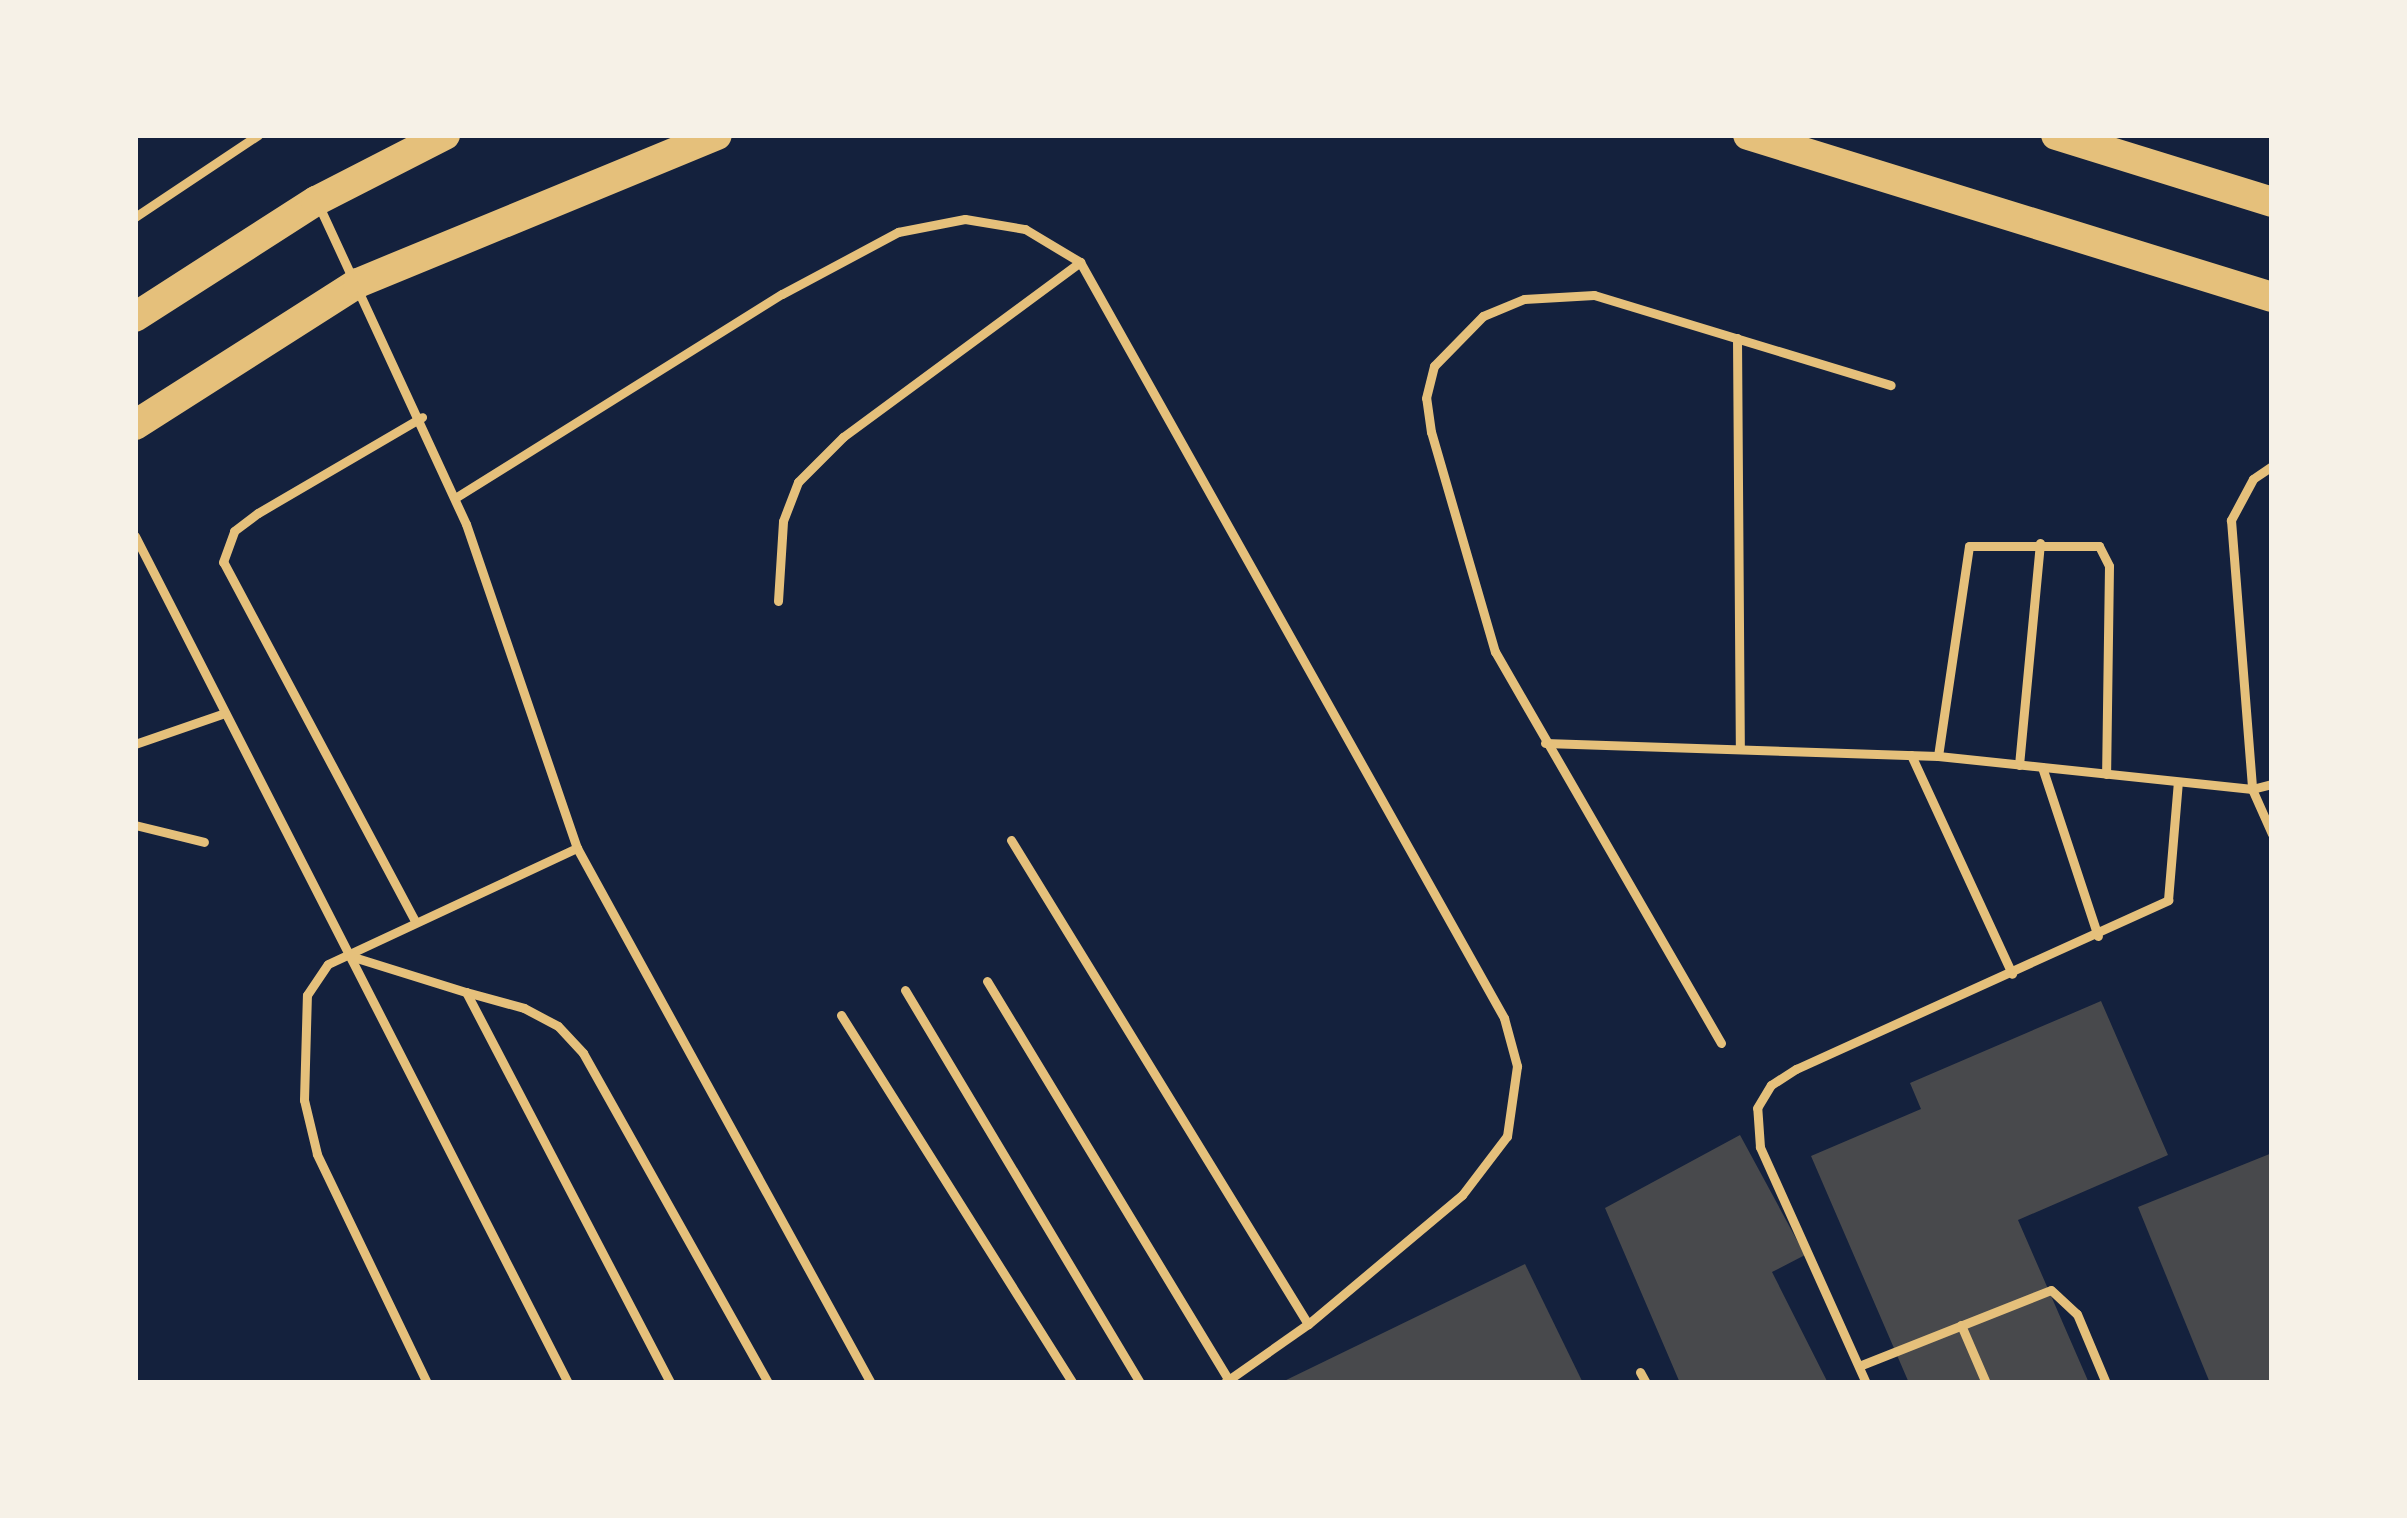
<!DOCTYPE html>
<style>
body{margin:0}
#map{position:relative;width:2407px;height:1518px;overflow:hidden;background:#14213d;font-family:Arial,sans-serif}
div>[style]{position:absolute}
.building>*{inset:0;background:#48494c}
.service>*{height:9px;margin:-4.5px;padding:0 4.5px;transform-origin:4.5px;border-radius:4.5px;background:#e5c07b}
.primary>*{height:30px;margin:-15px;padding:0 15px;transform-origin:15px;border-radius:15px;background:#e5c07b}
span{translate:-50% -50%;white-space:nowrap;text-align:center;line-height:1.15;-webkit-text-stroke:9px #f6f1e7;paint-order:stroke}
.frame{position:absolute;inset:0;border:138px solid #f6f1e7;pointer-events:none}
</style>
<div id="map">
<div class="building">
<i style="clip-path:polygon(2101px 1001px,2168px 1155px,2018px 1220px,2089px 1383px,1909px 1383px,1811px 1156px,1921px 1109px,1910px 1083px)"></i>
<i style="clip-path:polygon(1740px 1135px,1805px 1255px,1772px 1272px,1828px 1383px,1680px 1383px,1605px 1208px)"></i>
<i style="clip-path:polygon(2272px 1153px,2272px 1383px,2210px 1383px,2138px 1207px)"></i>
<i style="clip-path:polygon(1525px 1264px,1583px 1383px,1280px 1383px)"></i>
</div>
<div class="service">
<i style="left:319px;top:206px;width:350px;rotate:65.2deg"></i>
<i style="left:466px;top:524px;width:342px;rotate:71.1deg"></i>
<i style="left:577px;top:848px;width:610px;rotate:61.21deg"></i>
<i style="left:135px;top:217px;width:148px;rotate:-33.7deg"></i>
<i style="left:1737px;top:338px;width:410px;rotate:89.6deg"></i>
<i style="left:2272px;top:466px;width:23px;rotate:146deg"></i>
<i style="left:2253px;top:479px;width:47px;rotate:118.2deg"></i>
<i style="left:2231px;top:520px;width:270px;rotate:85.5deg"></i>
<i style="left:2252px;top:789px;width:49px;rotate:66deg"></i>
<i style="left:455px;top:498px;width:385px;rotate:-32deg"></i>
<i style="left:782px;top:294px;width:132px;rotate:-28.1deg"></i>
<i style="left:898px;top:232px;width:68px;rotate:-11deg"></i>
<i style="left:965px;top:219px;width:61px;rotate:9.5deg"></i>
<i style="left:1025px;top:229px;width:64px;rotate:31deg"></i>
<i style="left:1080px;top:262px;width:867px;rotate:60.71deg"></i>
<i style="left:1504px;top:1018px;width:50px;rotate:74.8deg"></i>
<i style="left:1517px;top:1066px;width:71px;rotate:98.1deg"></i>
<i style="left:1507px;top:1136px;width:74px;rotate:127.3deg"></i>
<i style="left:1462px;top:1195px;width:201px;rotate:140deg"></i>
<i style="left:1308px;top:1324px;width:103px;rotate:144.9deg"></i>
<i style="left:135px;top:536px;width:951px;rotate:62.92deg"></i>
<i style="left:778px;top:601px;width:80px;rotate:-86.4deg"></i>
<i style="left:783px;top:521px;width:42px;rotate:-69deg"></i>
<i style="left:798px;top:482px;width:64px;rotate:-45deg"></i>
<i style="left:843px;top:437px;width:295px;rotate:-36.4deg"></i>
<i style="left:1545px;top:743px;width:393px;rotate:1.9deg"></i>
<i style="left:1938px;top:756px;width:316px;rotate:6deg"></i>
<i style="left:2252px;top:789px;width:21px;rotate:-14deg"></i>
<i style="left:135px;top:744px;width:95px;rotate:-19deg"></i>
<i style="left:1911px;top:755px;width:241px;rotate:65.2deg"></i>
<i style="left:1938px;top:756px;width:212px;rotate:-81.6deg"></i>
<i style="left:1969px;top:546px;width:130px"></i>
<i style="left:2099px;top:546px;width:22px;rotate:63deg"></i>
<i style="left:2109px;top:566px;width:208px;rotate:90.8deg"></i>
<i style="left:2019px;top:765px;width:223px;rotate:-84.6deg"></i>
<i style="left:2042px;top:767px;width:178px;rotate:71.7deg"></i>
<i style="left:135px;top:825px;width:71px;rotate:13.8deg"></i>
<i style="left:1011px;top:840px;width:568px;rotate:58.47deg"></i>
<i style="left:415px;top:921px;width:407px;rotate:-118.1deg"></i>
<i style="left:223px;top:562px;width:33px;rotate:-70deg"></i>
<i style="left:234px;top:531px;width:30px;rotate:-37deg"></i>
<i style="left:258px;top:513px;width:190px;rotate:-30.3deg"></i>
<i style="left:347px;top:955px;width:125px;rotate:17.3deg"></i>
<i style="left:466px;top:992px;width:441px;rotate:62.4deg"></i>
<i style="left:987px;top:981px;width:467px;rotate:58.8deg"></i>
<i style="left:905px;top:990px;width:458px;rotate:59.1deg"></i>
<i style="left:466px;top:992px;width:60px;rotate:15.4deg"></i>
<i style="left:524px;top:1008px;width:38px;rotate:28deg"></i>
<i style="left:558px;top:1026px;width:37px;rotate:47deg"></i>
<i style="left:583px;top:1053px;width:378px;rotate:60.7deg"></i>
<i style="left:841px;top:1015px;width:435px;rotate:57.8deg"></i>
<i style="left:1721px;top:1043px;width:452px;rotate:-120deg"></i>
<i style="left:1495px;top:652px;width:229px;rotate:-106.2deg"></i>
<i style="left:1431px;top:432px;width:34px;rotate:-98deg"></i>
<i style="left:1426px;top:398px;width:33px;rotate:-76deg"></i>
<i style="left:1434px;top:366px;width:70px;rotate:-45.6deg"></i>
<i style="left:1483px;top:316px;width:44px;rotate:-22.5deg"></i>
<i style="left:1524px;top:299px;width:70px;rotate:-3.3deg"></i>
<i style="left:1594px;top:295px;width:310px;rotate:16.9deg"></i>
<i style="left:1961px;top:1325px;width:63px;rotate:66.7deg"></i>
<i style="left:1859px;top:1366px;width:206px;rotate:-21.6deg"></i>
<i style="left:2051px;top:1290px;width:35px;rotate:43deg"></i>
<i style="left:2077px;top:1314px;width:75px;rotate:67.2deg"></i>
<i style="left:1640px;top:1372px;width:13px;rotate:61deg"></i>
<i style="left:427px;top:1383px;width:254px;rotate:-115.7deg"></i>
<i style="left:317px;top:1154px;width:56px;rotate:-103.5deg"></i>
<i style="left:304px;top:1100px;width:105px;rotate:-88.4deg"></i>
<i style="left:307px;top:995px;width:37px;rotate:-56deg"></i>
<i style="left:328px;top:964px;width:275px;rotate:-25deg"></i>
<i style="left:1866px;top:1383px;width:259px;rotate:-114.2deg"></i>
<i style="left:1760px;top:1147px;width:39px;rotate:-94deg"></i>
<i style="left:1757px;top:1108px;width:27px;rotate:-59deg"></i>
<i style="left:1771px;top:1085px;width:30px;rotate:-33deg"></i>
<i style="left:1796px;top:1069px;width:409px;rotate:-24.4deg"></i>
<i style="left:2168px;top:900px;width:118px;rotate:-85.2deg"></i>
</div>
<div class="primary">
<i style="left:1748px;top:135px;width:548px;rotate:17.18deg"></i>
<i style="left:2056px;top:135px;width:226px;rotate:17.2deg"></i>
<i style="left:135px;top:317px;width:215px;rotate:-32.7deg"></i>
<i style="left:316px;top:201px;width:145px;rotate:-27.1deg"></i>
<i style="left:135px;top:425px;width:264px;rotate:-32.5deg"></i>
<i style="left:358px;top:283px;width:388px;rotate:-22.4deg"></i>
</div>
<div class="frame"></div>
</div>
